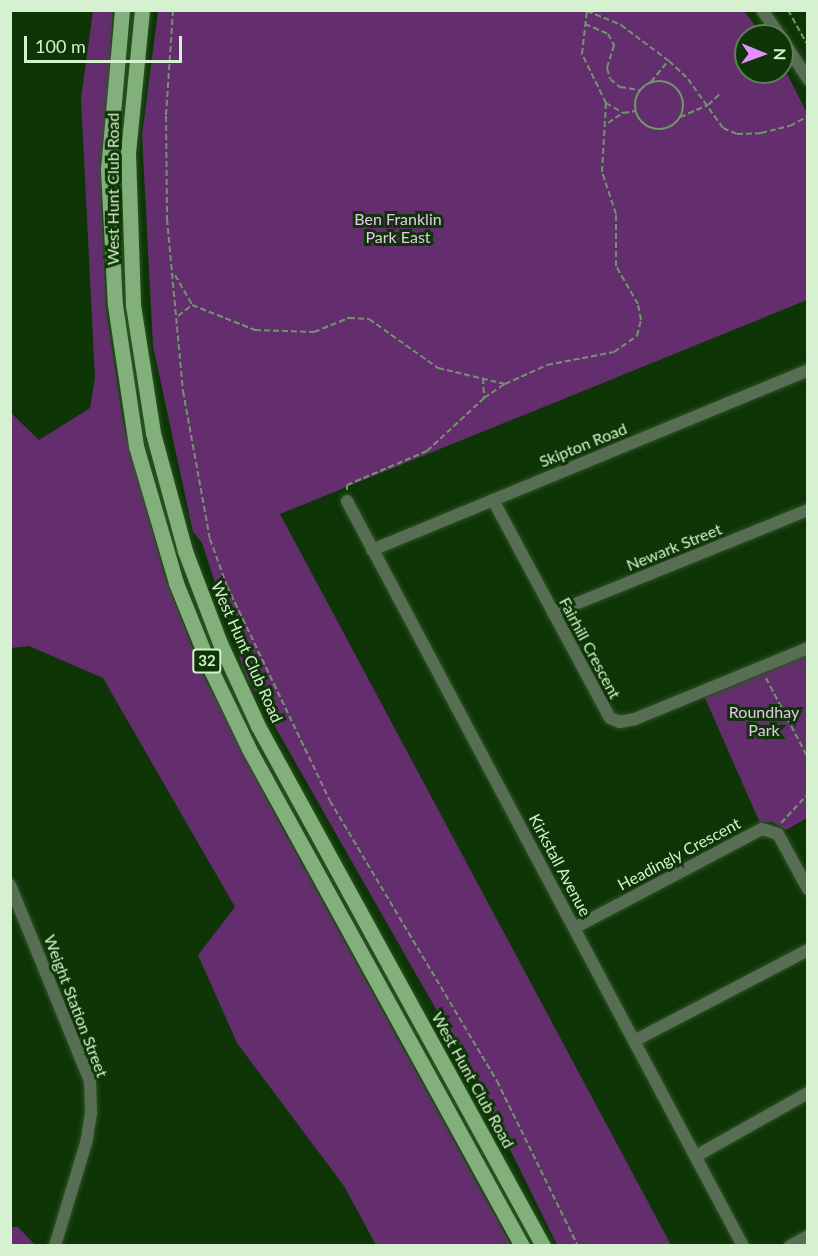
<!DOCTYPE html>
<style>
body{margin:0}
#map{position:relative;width:818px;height:1256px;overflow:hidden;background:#0d3505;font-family:Lato,sans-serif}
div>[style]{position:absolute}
.green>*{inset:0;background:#642e6e}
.path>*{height:2px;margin-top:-1px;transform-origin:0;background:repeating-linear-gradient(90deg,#72946c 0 6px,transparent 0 9px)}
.path>.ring{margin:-1px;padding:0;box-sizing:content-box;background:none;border:2px solid #72946c;border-radius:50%}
.roads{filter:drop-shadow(0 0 2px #2d5325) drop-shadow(0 0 2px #2d5325)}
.minor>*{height:12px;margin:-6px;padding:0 6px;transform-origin:6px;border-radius:6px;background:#586e54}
.major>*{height:15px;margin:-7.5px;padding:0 7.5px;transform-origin:7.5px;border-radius:7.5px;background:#82b07a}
span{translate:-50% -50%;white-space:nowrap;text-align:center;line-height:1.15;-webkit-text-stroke:6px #0d3505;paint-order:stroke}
.shield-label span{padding:2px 4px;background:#0d3505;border:2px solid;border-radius:4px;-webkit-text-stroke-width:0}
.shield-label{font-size:15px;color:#d5f1d0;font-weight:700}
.street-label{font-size:16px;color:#d5f1d0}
.park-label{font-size:16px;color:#e9c1f1}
.frame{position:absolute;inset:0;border:12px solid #d5f1d0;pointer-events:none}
.north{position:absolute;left:734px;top:24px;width:60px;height:60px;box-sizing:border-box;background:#0d3505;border:2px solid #5d8056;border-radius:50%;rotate:91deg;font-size:16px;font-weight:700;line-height:24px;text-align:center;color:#d5f1d0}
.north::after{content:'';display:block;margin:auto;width:21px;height:27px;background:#ea8dfd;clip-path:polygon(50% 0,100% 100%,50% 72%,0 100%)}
.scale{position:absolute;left:24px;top:36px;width:158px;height:27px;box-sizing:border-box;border:3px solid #d5f1d0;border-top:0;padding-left:8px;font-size:18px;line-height:21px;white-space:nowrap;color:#d5f1d0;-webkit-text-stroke:4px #0d3505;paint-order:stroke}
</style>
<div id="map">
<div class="green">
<i style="clip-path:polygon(93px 11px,113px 11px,101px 191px,106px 309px,123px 422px,165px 577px,202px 672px,274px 813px,511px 1245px,376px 1245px,344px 1186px,237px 1043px,198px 955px,235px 907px,103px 678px,29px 646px,11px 648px,10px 412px,39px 440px,90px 408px,95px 378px,81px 98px)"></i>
<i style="clip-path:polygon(158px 11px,744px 11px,763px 36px,746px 36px,746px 72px,782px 72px,782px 64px,807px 113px,807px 300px,280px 514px,671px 1245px,557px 1245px,474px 1076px,245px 674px,202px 543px,193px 532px,153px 346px,142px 135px)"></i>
<i style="clip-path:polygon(807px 655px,807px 818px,786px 830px,772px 822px,760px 823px,705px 698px)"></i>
<i style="clip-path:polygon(11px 1227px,18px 1227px,35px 1245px,11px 1245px)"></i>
</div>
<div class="path">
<i style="left:173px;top:10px;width:106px;rotate:93.8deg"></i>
<i style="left:166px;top:116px;width:103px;rotate:89.4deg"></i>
<i style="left:167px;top:219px;width:173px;rotate:84.7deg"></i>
<i style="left:183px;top:391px;width:150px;rotate:79.7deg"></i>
<i style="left:210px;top:539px;width:50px;rotate:70.1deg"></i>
<i style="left:227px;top:586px;width:238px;rotate:64.4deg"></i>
<i style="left:330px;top:801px;width:326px;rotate:59.2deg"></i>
<i style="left:497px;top:1081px;width:184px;rotate:63.9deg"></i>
<i style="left:788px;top:10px;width:41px;rotate:60.9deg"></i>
<i style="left:587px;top:11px;width:37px;rotate:22deg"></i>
<i style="left:621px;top:25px;width:60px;rotate:36.9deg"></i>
<i style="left:669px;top:61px;width:26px;rotate:43deg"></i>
<i style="left:688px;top:79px;width:60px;rotate:54.5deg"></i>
<i style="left:723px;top:128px;width:15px;rotate:23deg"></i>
<i style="left:737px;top:134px;width:24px;rotate:-2deg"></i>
<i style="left:761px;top:133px;width:30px;rotate:-14deg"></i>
<i style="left:790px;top:126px;width:21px;rotate:-29deg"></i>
<i style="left:585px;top:24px;width:25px;rotate:23deg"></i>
<i style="left:608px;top:34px;width:13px;rotate:61deg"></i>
<i style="left:614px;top:45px;width:24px;rotate:107deg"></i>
<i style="left:607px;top:68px;width:11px;rotate:75deg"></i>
<i style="left:610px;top:79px;width:13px;rotate:39deg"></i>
<i style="left:620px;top:87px;width:20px;rotate:9deg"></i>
<i class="ring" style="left:635px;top:81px;width:46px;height:46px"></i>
<i style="left:651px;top:82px;width:27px;rotate:-51deg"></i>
<i style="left:606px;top:103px;width:20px;rotate:30deg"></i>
<i style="left:623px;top:113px;width:13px;rotate:-9deg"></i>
<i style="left:680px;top:117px;width:30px;rotate:-23deg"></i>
<i style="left:708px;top:105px;width:18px;rotate:-43deg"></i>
<i style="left:608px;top:123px;width:18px;rotate:-34deg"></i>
<i style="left:175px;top:275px;width:34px;rotate:60deg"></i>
<i style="left:192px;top:305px;width:68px;rotate:21.6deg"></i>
<i style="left:255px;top:330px;width:59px;rotate:1.9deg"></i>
<i style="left:314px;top:332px;width:38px;rotate:-22deg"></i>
<i style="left:349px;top:318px;width:20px;rotate:3deg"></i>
<i style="left:369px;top:319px;width:85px;rotate:35.4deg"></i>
<i style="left:438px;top:368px;width:69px;rotate:13.4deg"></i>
<i style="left:178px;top:316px;width:18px;rotate:-38deg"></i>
<i style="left:483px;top:378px;width:20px;rotate:87deg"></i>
<i style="left:347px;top:490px;width:5px;rotate:-90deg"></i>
<i style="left:347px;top:485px;width:87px;rotate:-23deg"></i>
<i style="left:427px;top:451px;width:78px;rotate:-42.9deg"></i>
<i style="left:484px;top:398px;width:25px;rotate:-34deg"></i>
<i style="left:505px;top:384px;width:46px;rotate:-24.3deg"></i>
<i style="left:547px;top:365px;width:68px;rotate:-11deg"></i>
<i style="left:614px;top:352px;width:28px;rotate:-35deg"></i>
<i style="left:637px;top:336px;width:16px;rotate:-76deg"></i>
<i style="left:641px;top:320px;width:16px;rotate:-101deg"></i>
<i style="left:638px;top:304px;width:44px;rotate:-120.1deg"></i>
<i style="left:616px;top:266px;width:52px;rotate:-90deg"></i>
<i style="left:616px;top:214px;width:44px;rotate:-108.4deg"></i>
<i style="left:602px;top:172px;width:69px;rotate:-86.7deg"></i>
<i style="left:606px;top:103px;width:55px;rotate:-116.1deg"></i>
<i style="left:582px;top:54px;width:44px;rotate:-83.5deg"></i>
<i style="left:766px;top:678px;width:90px;rotate:62.3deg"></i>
<i style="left:781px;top:823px;width:40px;rotate:-47deg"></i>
</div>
<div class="roads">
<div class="minor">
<i style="left:762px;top:10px;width:32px;rotate:55deg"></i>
<i style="left:782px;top:39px;width:48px;rotate:57deg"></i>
<i style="left:493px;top:500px;width:247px;rotate:61.8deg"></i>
<i style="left:610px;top:718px;width:11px;rotate:22deg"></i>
<i style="left:620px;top:722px;width:15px;rotate:-11deg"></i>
<i style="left:635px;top:719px;width:187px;rotate:-22.3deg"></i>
<i style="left:347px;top:501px;width:844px;rotate:62.01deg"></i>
<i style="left:372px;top:550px;width:472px;rotate:-22.4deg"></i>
<i style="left:553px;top:613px;width:275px;rotate:-22deg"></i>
<i style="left:10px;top:885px;width:212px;rotate:67.8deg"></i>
<i style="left:90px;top:1081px;width:32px;rotate:88deg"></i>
<i style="left:91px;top:1113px;width:30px;rotate:99deg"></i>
<i style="left:86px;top:1143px;width:108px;rotate:106.8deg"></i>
<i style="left:574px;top:928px;width:212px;rotate:-27.8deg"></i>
<i style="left:762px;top:829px;width:17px;rotate:17deg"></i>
<i style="left:778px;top:834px;width:63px;rotate:61.4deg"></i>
<i style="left:634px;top:1041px;width:196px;rotate:-27.6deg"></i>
<i style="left:696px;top:1156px;width:129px;rotate:-29.4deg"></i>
<i style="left:790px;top:1246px;width:21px;rotate:-29deg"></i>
</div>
<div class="major">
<i style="left:122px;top:10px;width:160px;rotate:95deg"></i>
<i style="left:108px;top:169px;width:136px;rotate:87.1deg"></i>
<i style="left:115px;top:305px;width:143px;rotate:81.5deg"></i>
<i style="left:136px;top:446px;width:143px;rotate:73.7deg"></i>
<i style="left:176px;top:583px;width:96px;rotate:68deg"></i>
<i style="left:212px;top:672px;width:85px;rotate:64.3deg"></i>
<i style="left:249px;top:749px;width:567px;rotate:61.22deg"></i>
<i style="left:142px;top:10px;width:144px;rotate:95.6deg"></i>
<i style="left:128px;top:153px;width:152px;rotate:88.1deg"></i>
<i style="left:133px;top:305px;width:130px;rotate:81.1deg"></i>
<i style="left:153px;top:433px;width:122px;rotate:74.8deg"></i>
<i style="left:185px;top:551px;width:98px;rotate:69.2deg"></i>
<i style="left:220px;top:643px;width:91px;rotate:65.4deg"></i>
<i style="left:258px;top:726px;width:593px;rotate:61.27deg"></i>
</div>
</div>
<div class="shield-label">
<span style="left:207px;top:661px">32</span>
</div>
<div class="street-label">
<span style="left:113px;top:189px;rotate:-90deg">West Hunt Club Road</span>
<span style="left:583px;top:445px;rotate:-22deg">Skipton Road</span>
<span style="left:674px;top:547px;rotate:-22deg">Newark Street</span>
<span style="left:590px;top:648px;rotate:62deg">Fairhill Crescent</span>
<span style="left:247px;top:652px;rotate:66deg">West Hunt Club Road</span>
<span style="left:679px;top:854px;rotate:-28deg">Headingly Crescent</span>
<span style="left:560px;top:865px;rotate:62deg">Kirkstall Avenue</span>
<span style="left:76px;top:1006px;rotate:69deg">Weight Station Street</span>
<span style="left:473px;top:1080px;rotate:61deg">West Hunt Club Road</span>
</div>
<div class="park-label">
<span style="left:398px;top:228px">Ben Franklin<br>Park East</span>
<span style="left:764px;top:721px">Roundhay<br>Park</span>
</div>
<div class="frame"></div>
<div class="north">N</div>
<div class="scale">100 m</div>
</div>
